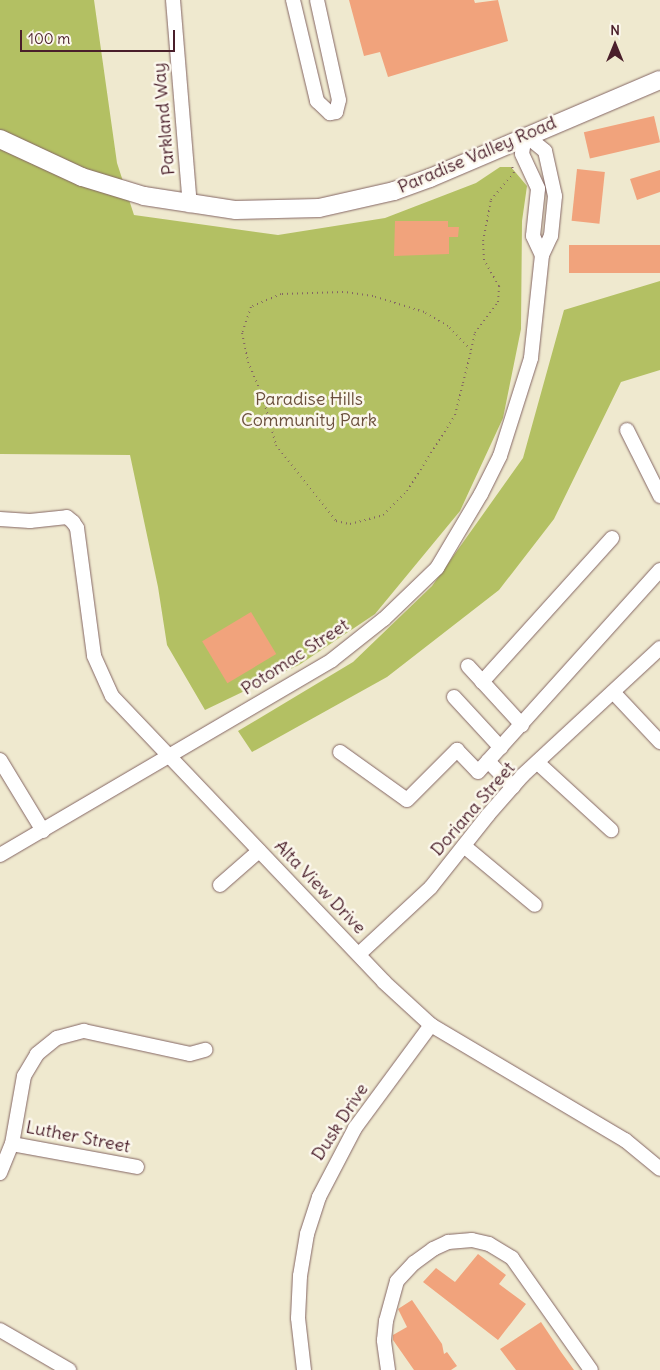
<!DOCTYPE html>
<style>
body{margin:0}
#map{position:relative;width:660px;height:1370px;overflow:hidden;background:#efe9cf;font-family:Delius,sans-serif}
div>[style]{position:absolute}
.green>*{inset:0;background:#b3c063}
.building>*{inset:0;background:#f1a37c;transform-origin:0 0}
.path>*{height:2px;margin-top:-1px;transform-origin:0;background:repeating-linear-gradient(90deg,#846664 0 1px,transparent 0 5px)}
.roads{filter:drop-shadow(0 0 1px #846664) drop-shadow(0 0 1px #846664)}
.minor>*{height:14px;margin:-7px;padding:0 7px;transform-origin:7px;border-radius:7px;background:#fff}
.major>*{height:18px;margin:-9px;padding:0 9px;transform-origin:9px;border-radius:9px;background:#fff}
span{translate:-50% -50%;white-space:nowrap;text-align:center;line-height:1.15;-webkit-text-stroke:5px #fbf7ec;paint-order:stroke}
.street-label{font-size:18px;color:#4a1f2b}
.park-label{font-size:18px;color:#6a4f3c}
.north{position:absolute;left:590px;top:20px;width:50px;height:50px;-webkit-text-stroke:4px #fbf7ec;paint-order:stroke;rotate:0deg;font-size:14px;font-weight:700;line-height:20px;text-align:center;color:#4a1f2b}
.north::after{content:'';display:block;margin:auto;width:18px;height:22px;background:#4a1f2b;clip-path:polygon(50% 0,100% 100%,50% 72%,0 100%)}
.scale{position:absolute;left:20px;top:30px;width:155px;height:22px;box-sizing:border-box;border:2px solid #4a1f2b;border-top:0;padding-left:6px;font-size:15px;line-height:18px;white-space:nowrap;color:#4a1f2b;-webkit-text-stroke:4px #fbf7ec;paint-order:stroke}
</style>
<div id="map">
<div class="green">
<i style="clip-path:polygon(0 0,94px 0,117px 163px,134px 215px,278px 235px,385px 218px,476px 183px,500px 167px,511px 167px,527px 186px,522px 221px,521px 329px,503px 418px,460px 511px,375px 614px,299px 665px,205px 710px,167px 645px,158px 587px,130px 455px,0 454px)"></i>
<i style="clip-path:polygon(660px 281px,660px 370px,621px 382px,554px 519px,499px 590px,387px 677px,252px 752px,238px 731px,353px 662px,432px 586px,523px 458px,564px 310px)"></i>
</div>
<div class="building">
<i style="clip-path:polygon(349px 0,474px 0,475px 3px,498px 0,508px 41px,388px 77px,380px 52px,364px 56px)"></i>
<i style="left:654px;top:116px;width:27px;height:72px;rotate:77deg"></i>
<i style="left:577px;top:169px;width:28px;height:52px;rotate:6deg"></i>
<i style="clip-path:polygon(660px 170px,660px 192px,637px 200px,630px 179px)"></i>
<i style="clip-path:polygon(395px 221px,448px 221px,448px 227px,459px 227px,458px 237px,449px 237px,449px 254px,394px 256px)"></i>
<i style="left:660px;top:245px;width:28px;height:91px;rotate:90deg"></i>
<i style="left:251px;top:612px;width:49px;height:57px;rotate:59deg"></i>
<i style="clip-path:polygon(478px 1254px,506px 1275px,499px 1284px,526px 1304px,498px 1340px,423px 1282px,436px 1268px,455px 1282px)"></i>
<i style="clip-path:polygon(412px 1300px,442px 1344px,444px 1354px,447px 1352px,457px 1366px,451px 1370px,414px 1370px,393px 1340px,393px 1335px,407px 1327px,398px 1309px)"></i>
<i style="clip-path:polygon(541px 1322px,561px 1352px,574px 1370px,516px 1370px,500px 1349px)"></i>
</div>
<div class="path">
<i style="left:471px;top:350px;width:33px;rotate:-134deg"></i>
<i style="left:448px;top:326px;width:28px;rotate:-150deg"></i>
<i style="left:424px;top:312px;width:53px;rotate:-162.6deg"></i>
<i style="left:373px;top:296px;width:30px;rotate:-172deg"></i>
<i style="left:343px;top:292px;width:62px;rotate:178.2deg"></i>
<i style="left:281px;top:294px;width:33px;rotate:157deg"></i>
<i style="left:251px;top:307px;width:28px;rotate:109deg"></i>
<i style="left:242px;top:333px;width:30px;rotate:78deg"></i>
<i style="left:248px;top:362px;width:39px;rotate:67deg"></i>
<i style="left:263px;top:398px;width:49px;rotate:74.5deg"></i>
<i style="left:276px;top:445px;width:97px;rotate:51.7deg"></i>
<i style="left:336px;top:521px;width:14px;rotate:12deg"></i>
<i style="left:350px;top:524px;width:34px;rotate:-15deg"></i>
<i style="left:383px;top:515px;width:34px;rotate:-45deg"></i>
<i style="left:407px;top:491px;width:90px;rotate:-57.7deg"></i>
<i style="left:455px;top:415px;width:33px;rotate:-76deg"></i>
<i style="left:463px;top:383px;width:34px;rotate:-76deg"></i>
<i style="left:471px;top:350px;width:17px;rotate:-77deg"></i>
<i style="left:475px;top:333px;width:39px;rotate:-53deg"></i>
<i style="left:498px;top:302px;width:16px;rotate:-86deg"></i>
<i style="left:499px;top:286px;width:30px;rotate:-120deg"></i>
<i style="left:484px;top:260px;width:19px;rotate:-93deg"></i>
<i style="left:483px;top:241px;width:42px;rotate:-79deg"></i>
<i style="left:491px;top:200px;width:35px;rotate:-50deg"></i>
<i style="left:514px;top:173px;width:7px;rotate:-106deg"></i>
</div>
<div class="roads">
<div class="minor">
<i style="left:173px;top:0;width:206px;rotate:85.3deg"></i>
<i style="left:293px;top:0;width:104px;rotate:76.6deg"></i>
<i style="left:317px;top:101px;width:18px;rotate:43deg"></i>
<i style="left:330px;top:113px;width:6px;rotate:-9deg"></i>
<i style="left:336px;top:112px;width:12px;rotate:-76deg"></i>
<i style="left:339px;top:100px;width:102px;rotate:-102.4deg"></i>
<i style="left:525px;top:135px;width:19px;rotate:99deg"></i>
<i style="left:522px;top:154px;width:38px;rotate:65deg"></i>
<i style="left:538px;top:189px;width:47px;rotate:96.1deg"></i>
<i style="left:533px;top:236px;width:21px;rotate:65deg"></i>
<i style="left:627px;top:430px;width:74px;rotate:63.4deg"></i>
<i style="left:0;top:519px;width:30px;rotate:4deg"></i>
<i style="left:30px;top:521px;width:37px;rotate:-6deg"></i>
<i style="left:67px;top:517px;width:8px;rotate:40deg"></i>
<i style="left:73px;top:522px;width:7px;rotate:56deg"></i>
<i style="left:77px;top:528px;width:129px;rotate:82.4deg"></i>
<i style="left:94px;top:656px;width:44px;rotate:65.8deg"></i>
<i style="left:112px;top:696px;width:395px;rotate:46.4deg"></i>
<i style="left:384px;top:982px;width:64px;rotate:42.5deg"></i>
<i style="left:431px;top:1025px;width:226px;rotate:30.7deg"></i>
<i style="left:625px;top:1140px;width:45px;rotate:39.6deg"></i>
<i style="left:468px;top:666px;width:80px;rotate:47.5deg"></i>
<i style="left:482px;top:682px;width:194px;rotate:-47.9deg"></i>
<i style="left:613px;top:692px;width:69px;rotate:46.8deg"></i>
<i style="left:454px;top:697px;width:69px;rotate:47.3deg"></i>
<i style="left:340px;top:752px;width:82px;rotate:35.6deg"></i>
<i style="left:407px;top:800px;width:71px;rotate:-45deg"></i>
<i style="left:457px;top:750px;width:30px;rotate:46deg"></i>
<i style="left:478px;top:772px;width:15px;rotate:-48deg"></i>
<i style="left:488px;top:761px;width:36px;rotate:46deg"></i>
<i style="left:0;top:760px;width:83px;rotate:58.8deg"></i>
<i style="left:488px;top:761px;width:257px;rotate:-48deg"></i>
<i style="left:539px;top:764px;width:98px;rotate:42.5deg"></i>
<i style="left:464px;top:846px;width:92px;rotate:39.7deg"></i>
<i style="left:0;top:855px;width:385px;rotate:-30.4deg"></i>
<i style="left:332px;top:660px;width:66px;rotate:-38.3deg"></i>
<i style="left:384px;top:619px;width:74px;rotate:-43.9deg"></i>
<i style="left:437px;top:568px;width:86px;rotate:-59.3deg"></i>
<i style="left:481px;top:494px;width:42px;rotate:-63.4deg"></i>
<i style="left:500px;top:456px;width:103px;rotate:-72.4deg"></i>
<i style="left:531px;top:358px;width:104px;rotate:-83.9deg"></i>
<i style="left:542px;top:255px;width:21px;rotate:-65deg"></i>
<i style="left:551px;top:236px;width:40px;rotate:-84.3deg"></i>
<i style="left:555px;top:196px;width:46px;rotate:-102.5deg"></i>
<i style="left:545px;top:151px;width:26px;rotate:-141deg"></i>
<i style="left:220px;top:885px;width:52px;rotate:-41.1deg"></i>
<i style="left:359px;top:954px;width:98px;rotate:-42.9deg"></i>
<i style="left:431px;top:887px;width:92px;rotate:-51.6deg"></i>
<i style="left:488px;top:815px;width:53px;rotate:-48.8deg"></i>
<i style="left:523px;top:775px;width:187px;rotate:-42.8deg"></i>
<i style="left:12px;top:1144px;width:127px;rotate:10.4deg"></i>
<i style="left:0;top:1173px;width:31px;rotate:-68deg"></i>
<i style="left:12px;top:1144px;width:69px;rotate:-80deg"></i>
<i style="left:24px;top:1076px;width:26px;rotate:-59deg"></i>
<i style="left:37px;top:1054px;width:26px;rotate:-39deg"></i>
<i style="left:57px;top:1038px;width:28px;rotate:-15deg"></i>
<i style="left:84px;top:1031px;width:108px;rotate:12.2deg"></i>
<i style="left:190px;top:1054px;width:16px;rotate:-15deg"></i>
<i style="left:0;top:1330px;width:80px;rotate:30.1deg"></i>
<i style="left:304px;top:1370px;width:52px;rotate:-96.6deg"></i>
<i style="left:298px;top:1318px;width:42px;rotate:-87.3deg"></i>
<i style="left:300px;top:1276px;width:43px;rotate:-80.5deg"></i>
<i style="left:307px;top:1234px;width:39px;rotate:-72deg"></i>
<i style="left:319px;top:1197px;width:78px;rotate:-62.4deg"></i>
<i style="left:355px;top:1128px;width:128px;rotate:-53.6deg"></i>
<i style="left:388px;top:1370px;width:30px;rotate:-98deg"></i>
<i style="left:384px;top:1340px;width:19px;rotate:-84deg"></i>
<i style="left:386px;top:1321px;width:41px;rotate:-74.6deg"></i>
<i style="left:397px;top:1281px;width:25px;rotate:-47deg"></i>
<i style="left:414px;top:1263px;width:24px;rotate:-36deg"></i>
<i style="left:433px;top:1249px;width:17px;rotate:-25deg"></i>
<i style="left:448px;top:1242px;width:24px;rotate:-5deg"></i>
<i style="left:472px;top:1240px;width:17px;rotate:13deg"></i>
<i style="left:489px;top:1244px;width:27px;rotate:31deg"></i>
<i style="left:512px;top:1258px;width:137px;rotate:54.8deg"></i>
</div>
<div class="major">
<i style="left:0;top:139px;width:90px;rotate:24.9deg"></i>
<i style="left:82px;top:177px;width:65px;rotate:17deg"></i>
<i style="left:144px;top:196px;width:93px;rotate:8.7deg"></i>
<i style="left:236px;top:210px;width:83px;rotate:-1.4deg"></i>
<i style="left:319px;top:208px;width:77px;rotate:-12.8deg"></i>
<i style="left:394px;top:191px;width:38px;rotate:-20deg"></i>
<i style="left:430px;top:178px;width:250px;rotate:-23.1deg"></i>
</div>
</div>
<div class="street-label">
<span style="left:164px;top:119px;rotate:-95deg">Parkland Way</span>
<span style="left:477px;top:155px;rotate:-23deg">Paradise Valley Road</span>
<span style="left:295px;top:657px;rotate:-33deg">Potomac Street</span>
<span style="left:473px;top:809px;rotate:-49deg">Doriana Street</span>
<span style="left:320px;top:887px;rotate:46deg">Alta View Drive</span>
<span style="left:340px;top:1122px;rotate:-57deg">Dusk Drive</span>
<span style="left:78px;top:1137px;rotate:11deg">Luther Street</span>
</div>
<div class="park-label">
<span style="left:309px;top:410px">Paradise Hills<br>Community Park</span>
</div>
<div class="north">N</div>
<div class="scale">100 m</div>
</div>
